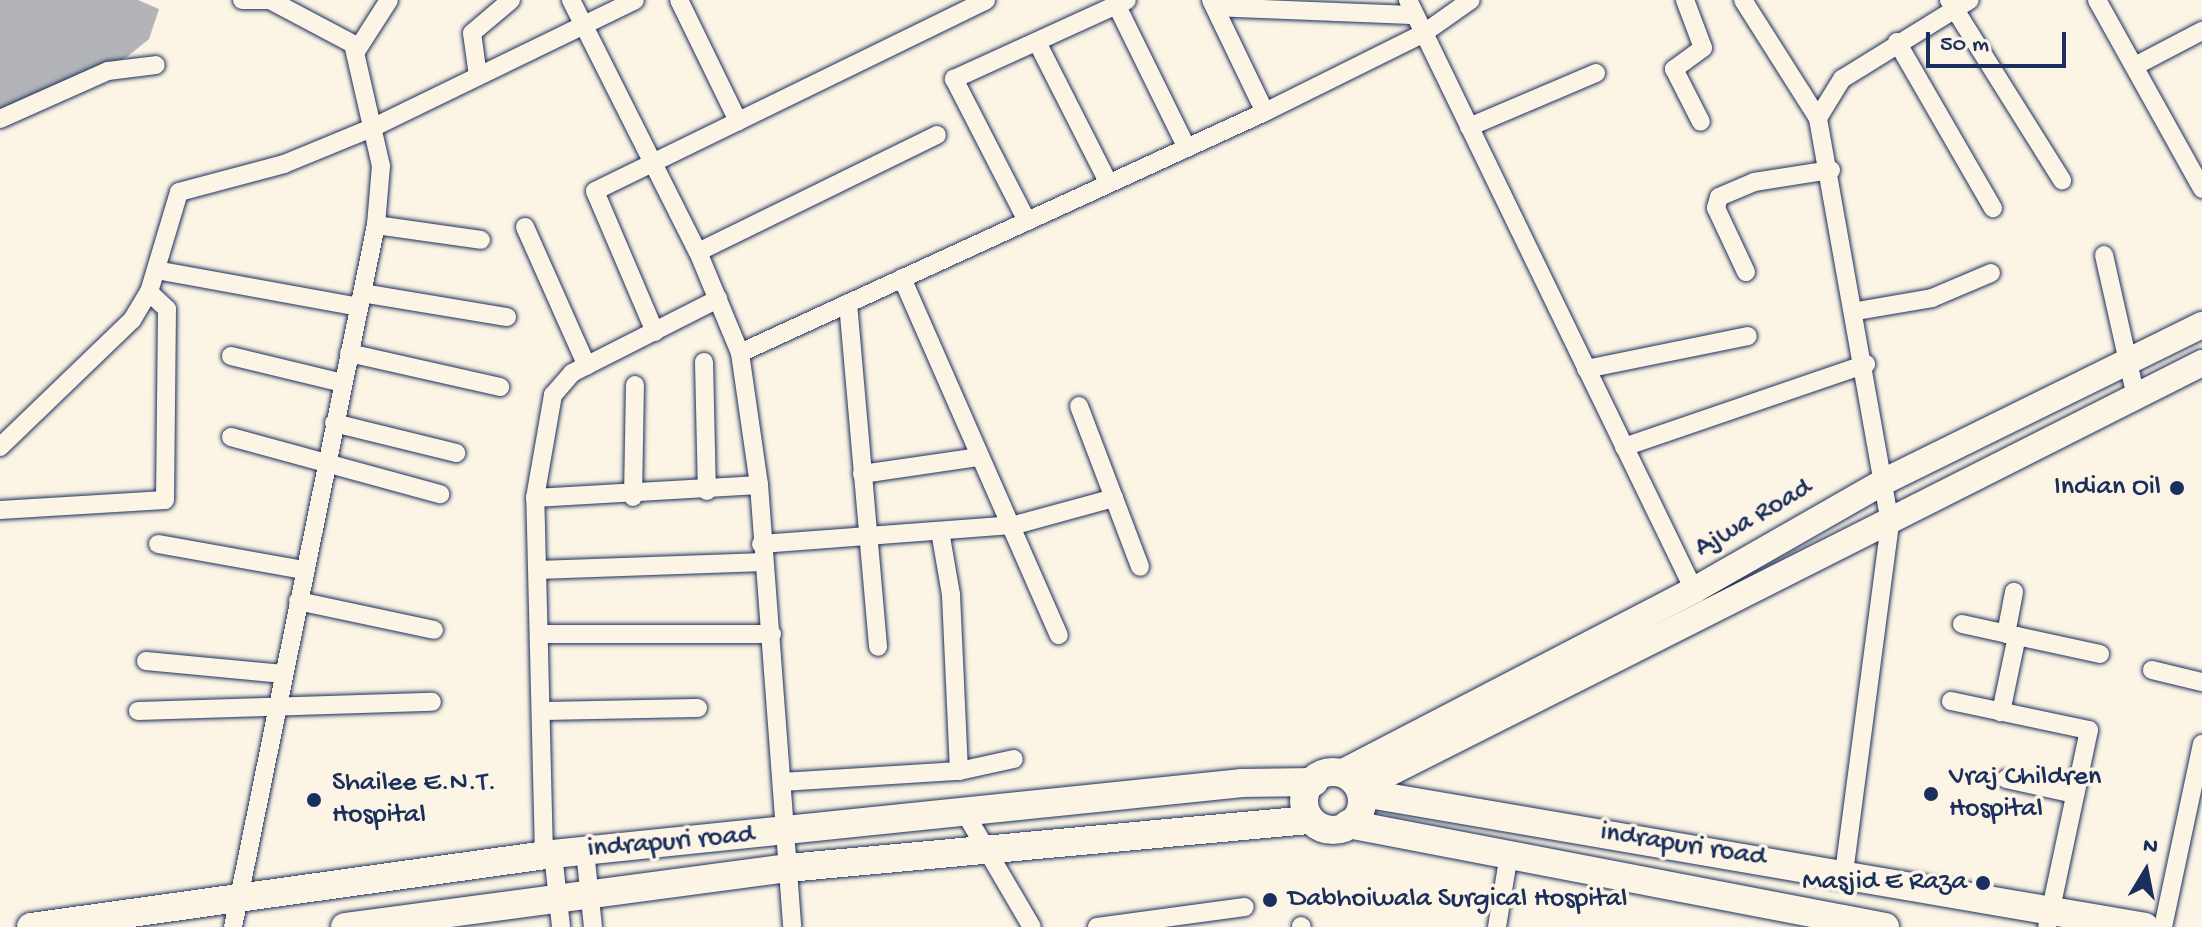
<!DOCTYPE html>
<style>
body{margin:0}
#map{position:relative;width:2202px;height:927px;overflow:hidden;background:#fcf5e5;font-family:"Gochi Hand",sans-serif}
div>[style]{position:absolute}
.water>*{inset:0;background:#b2b4b8}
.roads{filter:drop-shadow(0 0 2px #1b2f5e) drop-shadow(0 0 2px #1b2f5e)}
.minor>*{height:18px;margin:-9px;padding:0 9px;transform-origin:9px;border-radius:9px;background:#fcf5e5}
.secondary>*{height:26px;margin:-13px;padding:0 13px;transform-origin:13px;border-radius:13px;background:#fcf5e5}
.primary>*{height:28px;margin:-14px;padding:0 14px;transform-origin:14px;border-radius:14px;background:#fcf5e5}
.primary>.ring{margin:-14px;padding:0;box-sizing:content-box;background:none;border:28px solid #fcf5e5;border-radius:50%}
.dots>*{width:22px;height:22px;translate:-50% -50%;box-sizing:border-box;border:4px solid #fcf5e5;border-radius:50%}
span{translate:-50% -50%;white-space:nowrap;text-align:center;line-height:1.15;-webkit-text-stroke:7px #fcf5e5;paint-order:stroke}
.poi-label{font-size:28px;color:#1b2f5e}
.right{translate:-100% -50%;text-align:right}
.left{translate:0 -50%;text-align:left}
.street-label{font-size:28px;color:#1b2f5e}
.north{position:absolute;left:2106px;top:831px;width:80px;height:80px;-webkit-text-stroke:6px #fcf5e5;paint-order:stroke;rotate:10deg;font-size:22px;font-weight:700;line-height:32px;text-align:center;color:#1b2f5e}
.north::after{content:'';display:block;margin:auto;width:28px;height:36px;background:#1b2f5e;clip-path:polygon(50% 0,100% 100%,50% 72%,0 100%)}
.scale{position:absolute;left:1926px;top:32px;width:140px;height:36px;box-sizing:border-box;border:4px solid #1b2f5e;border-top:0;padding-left:10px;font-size:24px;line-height:28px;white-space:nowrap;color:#1b2f5e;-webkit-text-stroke:6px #fcf5e5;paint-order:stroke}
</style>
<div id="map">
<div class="water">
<i style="clip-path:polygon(0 0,138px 0,159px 9px,149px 39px,127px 57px,0 111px)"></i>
</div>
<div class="roads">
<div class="minor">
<i style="left:571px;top:0;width:282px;rotate:63.3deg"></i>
<i style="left:698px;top:252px;width:109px;rotate:67.4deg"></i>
<i style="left:740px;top:353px;width:133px;rotate:81.8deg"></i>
<i style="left:759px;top:485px;width:443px;rotate:85.7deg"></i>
<i style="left:679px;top:0;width:135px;rotate:64deg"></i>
<i style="left:1211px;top:0;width:124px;rotate:64.3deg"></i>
<i style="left:1408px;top:0;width:656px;rotate:64.14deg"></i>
<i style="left:1685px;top:0;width:51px;rotate:69.4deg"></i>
<i style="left:1703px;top:48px;width:36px;rotate:144deg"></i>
<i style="left:1674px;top:69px;width:59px;rotate:63deg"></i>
<i style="left:1743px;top:0;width:140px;rotate:57.6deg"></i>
<i style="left:1949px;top:0;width:213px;rotate:57.9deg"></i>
<i style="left:2097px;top:0;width:216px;rotate:60.9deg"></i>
<i style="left:1117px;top:6px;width:158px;rotate:63.8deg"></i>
<i style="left:1215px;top:7px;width:200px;rotate:2.3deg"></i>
<i style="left:1037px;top:42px;width:157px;rotate:63.1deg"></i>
<i style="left:1897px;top:42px;width:192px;rotate:60deg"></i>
<i style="left:357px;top:50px;width:59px;rotate:-57.4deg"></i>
<i style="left:2135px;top:66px;width:76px;rotate:-27.6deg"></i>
<i style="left:478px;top:76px;width:43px;rotate:-97.9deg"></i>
<i style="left:472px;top:33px;width:51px;rotate:-40.2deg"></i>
<i style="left:0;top:119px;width:118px;rotate:-24deg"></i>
<i style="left:108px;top:71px;width:48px;rotate:-7.1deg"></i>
<i style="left:1469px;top:127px;width:138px;rotate:-23deg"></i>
<i style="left:1027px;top:221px;width:160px;rotate:-117.2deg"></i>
<i style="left:954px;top:79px;width:190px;rotate:-24.5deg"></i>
<i style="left:376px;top:225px;width:106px;rotate:8.1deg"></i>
<i style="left:525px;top:227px;width:152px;rotate:66deg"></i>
<i style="left:698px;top:252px;width:266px;rotate:-26.1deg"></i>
<i style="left:2104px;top:255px;width:146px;rotate:77.3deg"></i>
<i style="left:156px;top:270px;width:206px;rotate:10.3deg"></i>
<i style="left:1746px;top:272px;width:71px;rotate:-115.1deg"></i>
<i style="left:1716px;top:208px;width:11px;rotate:-75deg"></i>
<i style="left:1719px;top:197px;width:38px;rotate:-23deg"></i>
<i style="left:1754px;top:182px;width:78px;rotate:-8.9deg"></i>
<i style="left:902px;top:278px;width:390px;rotate:66.3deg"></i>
<i style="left:362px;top:293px;width:147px;rotate:9.4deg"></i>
<i style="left:848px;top:303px;width:345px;rotate:85deg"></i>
<i style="left:1857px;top:311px;width:76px;rotate:-9.8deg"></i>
<i style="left:1932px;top:298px;width:64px;rotate:-23deg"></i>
<i style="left:655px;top:332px;width:153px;rotate:-113.1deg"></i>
<i style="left:595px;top:191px;width:435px;rotate:-26deg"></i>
<i style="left:349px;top:353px;width:155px;rotate:12.7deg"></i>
<i style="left:740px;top:353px;width:578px;rotate:-24.66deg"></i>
<i style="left:1265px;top:112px;width:178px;rotate:-26.4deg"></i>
<i style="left:1424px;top:33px;width:57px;rotate:-35.1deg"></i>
<i style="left:231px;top:356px;width:115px;rotate:13.6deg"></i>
<i style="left:704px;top:362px;width:129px;rotate:88.7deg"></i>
<i style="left:1586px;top:369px;width:165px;rotate:-11.5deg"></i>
<i style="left:1079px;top:406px;width:172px;rotate:69.2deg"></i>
<i style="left:334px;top:423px;width:126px;rotate:13.8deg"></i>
<i style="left:231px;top:437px;width:217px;rotate:15.3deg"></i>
<i style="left:0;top:447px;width:183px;rotate:-43.9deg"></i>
<i style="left:132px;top:320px;width:33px;rotate:-59deg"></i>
<i style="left:149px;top:292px;width:104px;rotate:-73.3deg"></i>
<i style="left:179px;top:192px;width:109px;rotate:-14.9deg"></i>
<i style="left:284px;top:164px;width:97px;rotate:-22.3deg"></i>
<i style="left:374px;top:127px;width:290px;rotate:-25.9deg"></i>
<i style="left:1624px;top:447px;width:256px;rotate:-18.9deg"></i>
<i style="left:862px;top:474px;width:117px;rotate:-8.3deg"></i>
<i style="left:633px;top:497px;width:112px;rotate:-89deg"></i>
<i style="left:535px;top:498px;width:224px;rotate:-3.3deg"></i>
<i style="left:0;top:510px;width:165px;rotate:-3.5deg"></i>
<i style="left:165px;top:500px;width:191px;rotate:-89.4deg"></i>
<i style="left:167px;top:309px;width:25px;rotate:-137deg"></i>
<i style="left:940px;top:531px;width:65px;rotate:80.2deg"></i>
<i style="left:951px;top:595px;width:176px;rotate:87.4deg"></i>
<i style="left:158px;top:544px;width:148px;rotate:10.1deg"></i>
<i style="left:761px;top:544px;width:255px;rotate:-4.3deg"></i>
<i style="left:1015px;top:525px;width:103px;rotate:-15.3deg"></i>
<i style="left:539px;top:570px;width:224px;rotate:-2deg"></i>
<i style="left:298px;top:601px;width:139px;rotate:12deg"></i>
<i style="left:1962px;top:624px;width:56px;rotate:12.3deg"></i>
<i style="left:2017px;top:636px;width:78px;rotate:101.9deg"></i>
<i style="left:540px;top:634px;width:232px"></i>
<i style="left:2006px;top:634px;width:43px;rotate:-79.2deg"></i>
<i style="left:2017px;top:636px;width:85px;rotate:12.2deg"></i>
<i style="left:146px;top:661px;width:138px;rotate:5.4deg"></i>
<i style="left:2152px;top:670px;width:51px;rotate:13.5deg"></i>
<i style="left:1951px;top:701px;width:141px;rotate:11.9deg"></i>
<i style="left:2089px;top:730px;width:201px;rotate:102deg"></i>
<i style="left:138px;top:711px;width:294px;rotate:-1.8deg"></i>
<i style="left:541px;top:711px;width:157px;rotate:-1.1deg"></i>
<i style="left:2006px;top:779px;width:71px;rotate:12.3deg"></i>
<i style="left:782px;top:782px;width:177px;rotate:-3.6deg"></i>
<i style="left:959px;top:771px;width:56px;rotate:-12.3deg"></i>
<i style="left:965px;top:813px;width:132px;rotate:59.6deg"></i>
<i style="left:585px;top:851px;width:76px;rotate:84deg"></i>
<i style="left:553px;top:854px;width:73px;rotate:83.7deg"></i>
<i style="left:544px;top:855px;width:357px;rotate:-91.4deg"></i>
<i style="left:535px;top:498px;width:105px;rotate:-80.1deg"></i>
<i style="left:553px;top:395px;width:29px;rotate:-49deg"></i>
<i style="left:572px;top:373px;width:164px;rotate:-26.9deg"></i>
<i style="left:1844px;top:873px;width:353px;rotate:-82.5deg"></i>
<i style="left:1890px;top:523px;width:411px;rotate:-100.1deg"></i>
<i style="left:1818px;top:118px;width:46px;rotate:-58.4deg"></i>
<i style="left:1842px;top:79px;width:150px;rotate:-31.7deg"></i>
<i style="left:1301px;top:926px;width:1px;rotate:45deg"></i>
<i style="left:233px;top:927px;width:716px;rotate:-78.49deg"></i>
<i style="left:376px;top:225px;width:59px;rotate:-85.2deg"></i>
<i style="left:381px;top:166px;width:125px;rotate:-102.9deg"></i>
<i style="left:353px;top:44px;width:94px;rotate:-152.1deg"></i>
<i style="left:270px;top:0;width:28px;rotate:180deg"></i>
<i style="left:1097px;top:927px;width:149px;rotate:-7.7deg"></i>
<i style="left:1497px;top:927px;width:74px;rotate:-80.7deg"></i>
<i style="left:2163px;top:927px;width:187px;rotate:-78deg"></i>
</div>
<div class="secondary">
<i style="left:1341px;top:773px;width:398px;rotate:-27.4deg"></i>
<i style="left:1694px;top:590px;width:222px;rotate:-29.7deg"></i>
<i style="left:1887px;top:480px;width:351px;rotate:-26.2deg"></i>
<i style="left:1360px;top:788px;width:943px;rotate:-26.78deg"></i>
</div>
<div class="primary">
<i class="ring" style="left:1304px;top:772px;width:30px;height:30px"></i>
<i style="left:1363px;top:793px;width:793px;rotate:9.72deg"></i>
<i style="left:1348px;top:824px;width:547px;rotate:10.86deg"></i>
<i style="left:31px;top:927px;width:527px;rotate:-7.96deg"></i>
<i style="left:553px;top:854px;width:693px;rotate:-5.88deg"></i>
<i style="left:1242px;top:783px;width:72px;rotate:-0.8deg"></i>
<i style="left:345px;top:927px;width:447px;rotate:-7.6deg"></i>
<i style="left:788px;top:868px;width:522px;rotate:-5.27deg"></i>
</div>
</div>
<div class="dots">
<i style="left:2177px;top:488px;background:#1b2f5e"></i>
<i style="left:1931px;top:794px;background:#1b2f5e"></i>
<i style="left:314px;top:800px;background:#1b2f5e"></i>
<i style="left:1983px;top:883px;background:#1b2f5e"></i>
<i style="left:1270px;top:900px;background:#1b2f5e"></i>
</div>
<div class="poi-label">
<span class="right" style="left:2161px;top:488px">Indian Oil</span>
<span class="left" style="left:1949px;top:794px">Vraj Children<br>Hospital</span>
<span class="left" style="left:332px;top:800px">Shailee E.N.T.<br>Hospital</span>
<span class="right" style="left:1967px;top:883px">Masjid E Raza</span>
<span class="left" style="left:1288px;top:900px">Dabhoiwala Surgical Hospital</span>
</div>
<div class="street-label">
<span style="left:1754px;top:519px;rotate:-30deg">Ajwa Road</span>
<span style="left:671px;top:843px;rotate:-5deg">indrapuri road</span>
<span style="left:1683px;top:846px;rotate:9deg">indrapuri road</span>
</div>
<div class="north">N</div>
<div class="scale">50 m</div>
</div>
